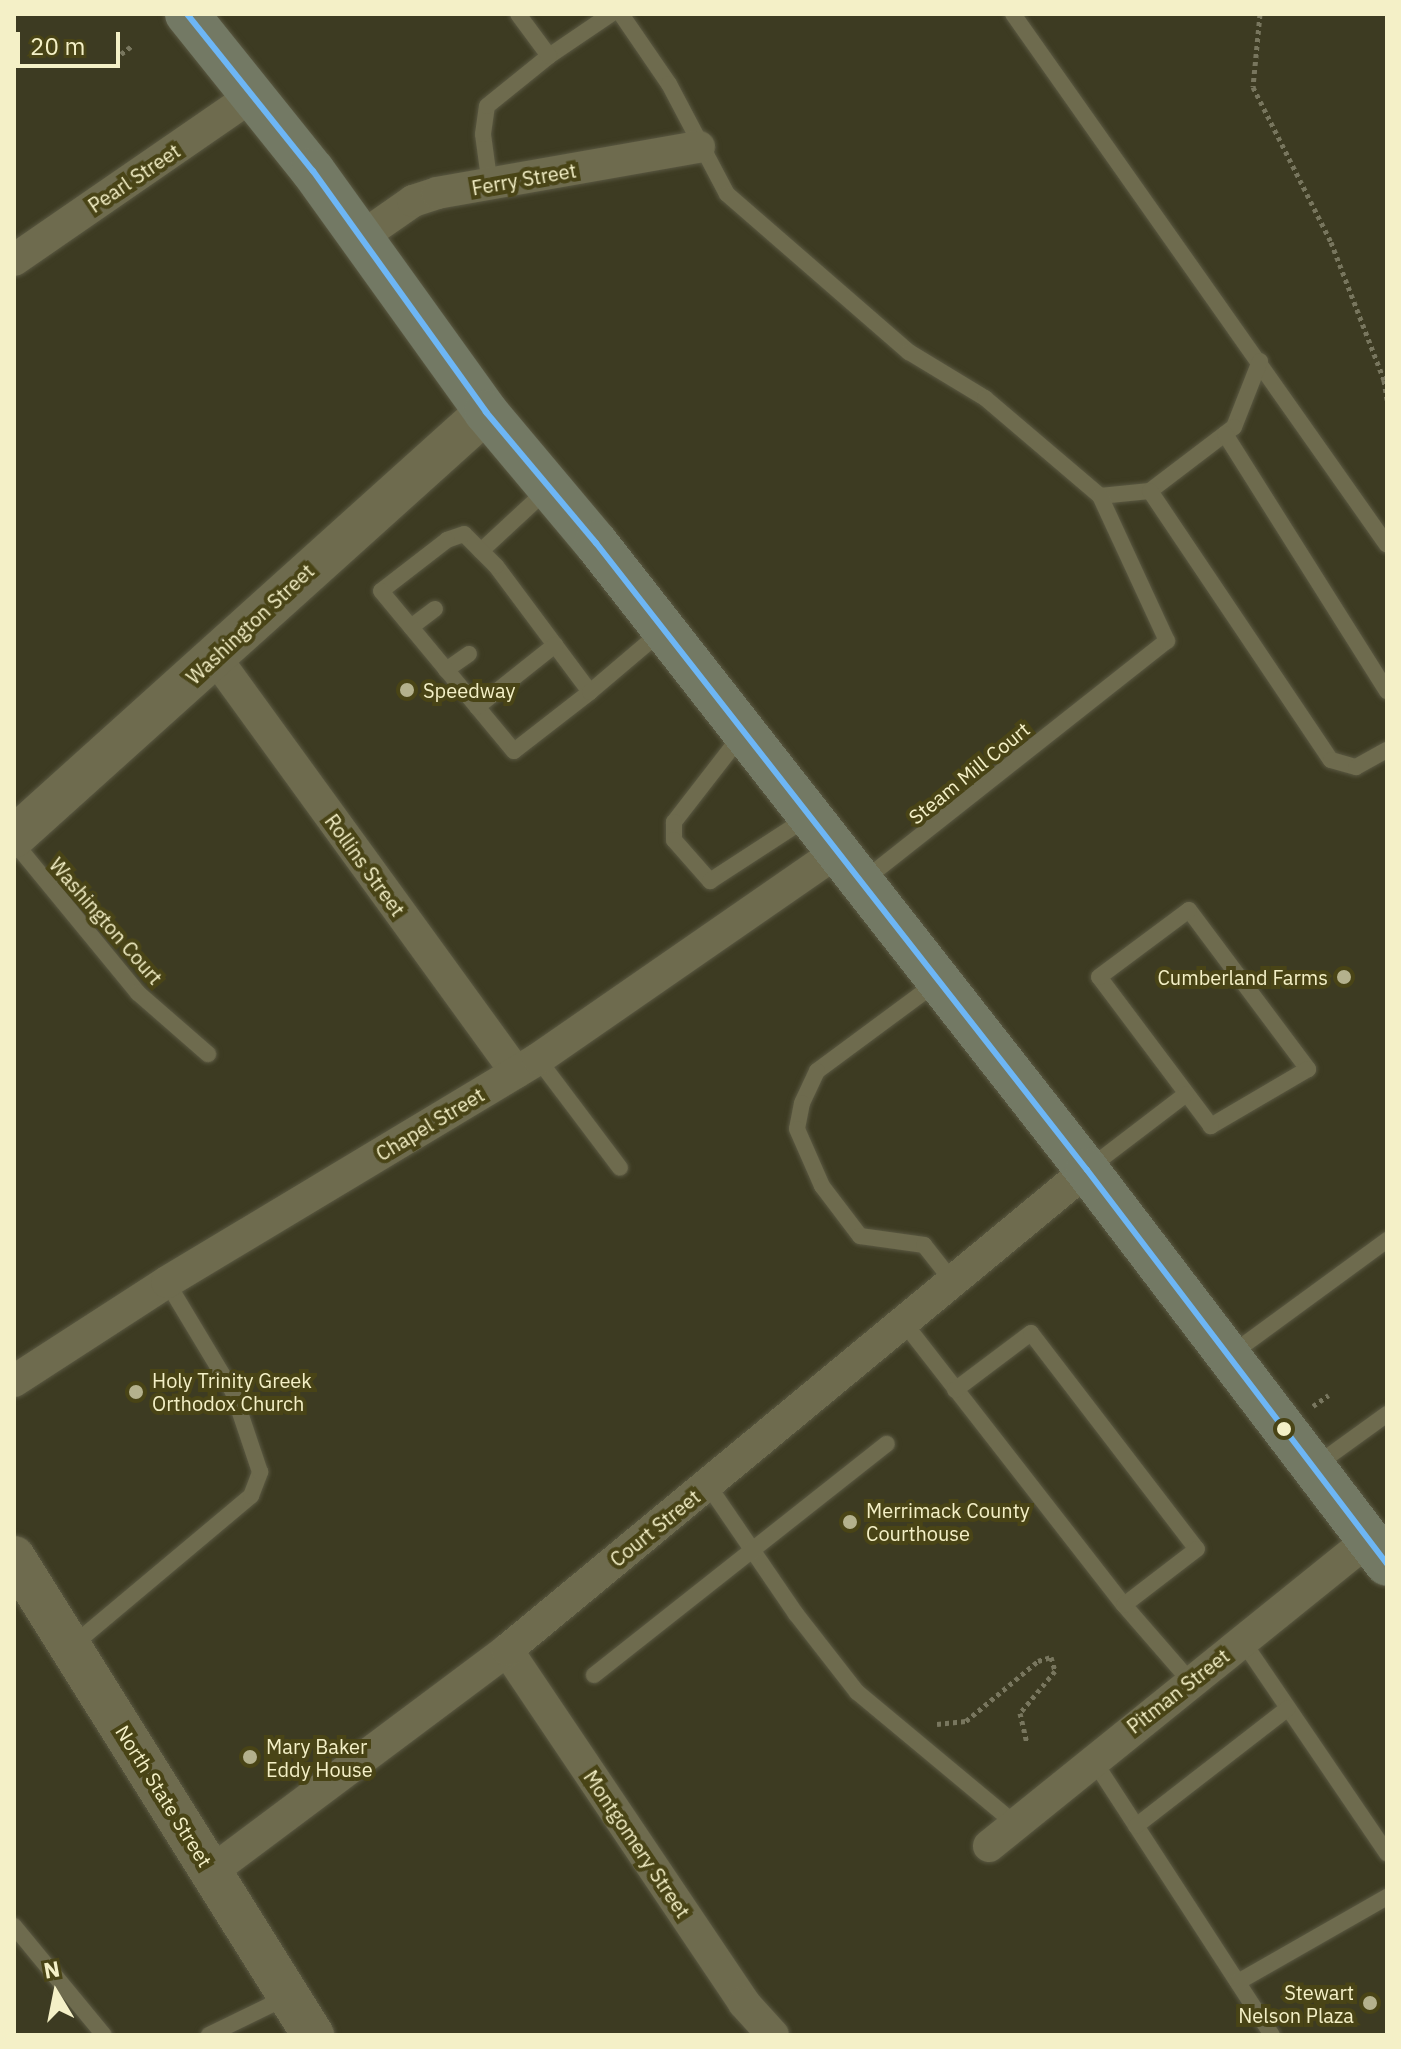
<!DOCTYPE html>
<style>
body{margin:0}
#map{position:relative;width:1401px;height:2049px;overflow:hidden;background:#3d3b22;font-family:"IBM Plex Sans",sans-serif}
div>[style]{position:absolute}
.path>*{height:5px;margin-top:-2.5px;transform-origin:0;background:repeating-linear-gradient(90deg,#78765e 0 4px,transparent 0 8px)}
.roads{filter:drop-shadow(0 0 2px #5a5842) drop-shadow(0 0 2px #5a5842)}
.service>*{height:16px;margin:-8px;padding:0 8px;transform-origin:8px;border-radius:8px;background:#6e6b4e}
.minor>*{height:32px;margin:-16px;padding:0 16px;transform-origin:16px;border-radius:16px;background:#6e6b4e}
.tertiary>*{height:42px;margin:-21px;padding:0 21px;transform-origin:21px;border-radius:21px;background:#6e6b4e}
.primary>*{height:44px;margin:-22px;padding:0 22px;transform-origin:22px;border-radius:22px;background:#737964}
.bus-1>*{height:6px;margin:-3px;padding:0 3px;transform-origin:3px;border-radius:3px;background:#6db6f5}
.dots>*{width:22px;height:22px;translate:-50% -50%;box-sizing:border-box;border:4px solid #494416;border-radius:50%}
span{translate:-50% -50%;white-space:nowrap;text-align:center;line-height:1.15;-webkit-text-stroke:8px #494416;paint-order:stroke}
.street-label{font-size:20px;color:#f4f0c7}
.poi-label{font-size:20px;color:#f4f0c7}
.left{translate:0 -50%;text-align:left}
.right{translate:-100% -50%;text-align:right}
.frame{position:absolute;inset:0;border:16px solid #f4f0c7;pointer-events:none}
.north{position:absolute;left:16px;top:1953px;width:80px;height:80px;-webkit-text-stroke:6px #494416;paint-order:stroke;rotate:350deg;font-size:22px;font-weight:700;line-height:32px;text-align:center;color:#f4f0c7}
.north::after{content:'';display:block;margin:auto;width:28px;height:36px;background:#f4f0c7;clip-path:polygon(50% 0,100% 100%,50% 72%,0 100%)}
.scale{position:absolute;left:16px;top:32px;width:104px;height:36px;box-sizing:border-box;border:4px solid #f4f0c7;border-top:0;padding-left:10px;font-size:24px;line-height:28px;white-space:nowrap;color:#f4f0c7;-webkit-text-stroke:6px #494416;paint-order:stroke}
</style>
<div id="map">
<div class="path">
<i style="left:1260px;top:14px;width:73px;rotate:95.5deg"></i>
<i style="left:1253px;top:87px;width:174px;rotate:63.3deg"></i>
<i style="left:1331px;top:242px;width:148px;rotate:69deg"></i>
<i style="left:1384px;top:380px;width:20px;rotate:81deg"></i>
<i style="left:121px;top:54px;width:15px;rotate:-37deg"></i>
<i style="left:1313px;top:1406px;width:19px;rotate:-35deg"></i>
<i style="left:937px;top:1724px;width:29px;rotate:-6deg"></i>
<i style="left:966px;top:1721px;width:94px;rotate:-39.8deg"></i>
<i style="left:1038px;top:1661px;width:14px;rotate:-17deg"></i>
<i style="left:1051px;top:1657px;width:15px;rotate:74deg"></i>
<i style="left:1055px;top:1671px;width:55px;rotate:129.8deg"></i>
<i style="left:1020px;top:1713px;width:31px;rotate:77deg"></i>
</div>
<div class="roads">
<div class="service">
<i style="left:621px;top:14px;width:85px;rotate:55.6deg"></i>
<i style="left:669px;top:84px;width:124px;rotate:62.2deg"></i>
<i style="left:727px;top:194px;width:241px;rotate:41deg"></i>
<i style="left:909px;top:352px;width:89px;rotate:31.2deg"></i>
<i style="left:985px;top:398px;width:151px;rotate:40.4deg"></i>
<i style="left:1100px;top:496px;width:50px;rotate:-5.7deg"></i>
<i style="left:1013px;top:14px;width:649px;rotate:54.84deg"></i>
<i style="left:549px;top:56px;width:75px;rotate:-34.1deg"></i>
<i style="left:490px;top:186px;width:52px;rotate:-97.7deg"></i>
<i style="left:483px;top:134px;width:28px;rotate:-82deg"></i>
<i style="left:487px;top:106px;width:80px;rotate:-38.9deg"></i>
<i style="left:549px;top:56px;width:52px;rotate:-126.4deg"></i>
<i style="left:1260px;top:361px;width:71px;rotate:111.5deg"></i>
<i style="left:1234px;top:427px;width:106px;rotate:142.7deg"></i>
<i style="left:1150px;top:491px;width:324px;rotate:56.1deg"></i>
<i style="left:1331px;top:760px;width:26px;rotate:16deg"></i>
<i style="left:1356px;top:767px;width:35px;rotate:-29deg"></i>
<i style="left:1225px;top:434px;width:304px;rotate:57.8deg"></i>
<i style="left:481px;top:551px;width:91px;rotate:-42.8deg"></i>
<i style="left:411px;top:627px;width:30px;rotate:-37deg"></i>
<i style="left:446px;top:670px;width:28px;rotate:-35deg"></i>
<i style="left:590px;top:692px;width:157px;rotate:-126.7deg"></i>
<i style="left:496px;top:566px;width:45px;rotate:-135deg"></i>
<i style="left:464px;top:534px;width:18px;rotate:161deg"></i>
<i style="left:447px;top:540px;width:83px;rotate:142.3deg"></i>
<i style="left:381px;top:591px;width:208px;rotate:50.3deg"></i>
<i style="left:514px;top:751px;width:96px;rotate:-37.8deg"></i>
<i style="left:590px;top:692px;width:94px;rotate:-40.3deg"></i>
<i style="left:477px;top:707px;width:100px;rotate:-38.5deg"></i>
<i style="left:743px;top:733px;width:113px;rotate:127.8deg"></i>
<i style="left:674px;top:822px;width:18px;rotate:90deg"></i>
<i style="left:674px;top:840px;width:55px;rotate:48.7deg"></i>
<i style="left:710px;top:881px;width:116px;rotate:-33deg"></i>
<i style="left:14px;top:842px;width:195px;rotate:50.6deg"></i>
<i style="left:138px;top:993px;width:93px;rotate:41.1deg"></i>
<i style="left:864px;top:880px;width:386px;rotate:-38.3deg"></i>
<i style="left:1167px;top:641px;width:160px;rotate:-114.8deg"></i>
<i style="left:1189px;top:910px;width:199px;rotate:53.2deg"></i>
<i style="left:1308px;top:1069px;width:113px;rotate:149.6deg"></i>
<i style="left:1211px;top:1126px;width:186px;rotate:-126.9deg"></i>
<i style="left:1099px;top:977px;width:112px;rotate:-36.7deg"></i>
<i style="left:936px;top:983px;width:148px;rotate:143.5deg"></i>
<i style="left:817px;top:1071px;width:35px;rotate:115deg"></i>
<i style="left:802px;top:1103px;width:26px;rotate:101deg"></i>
<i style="left:797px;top:1129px;width:62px;rotate:66.3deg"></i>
<i style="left:822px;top:1186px;width:63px;rotate:52.8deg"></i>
<i style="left:860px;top:1236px;width:65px;rotate:8deg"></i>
<i style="left:924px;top:1245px;width:48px;rotate:51.7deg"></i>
<i style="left:538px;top:1059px;width:136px;rotate:53deg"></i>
<i style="left:1088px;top:1169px;width:123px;rotate:-37.4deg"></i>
<i style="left:905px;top:1324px;width:356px;rotate:52.1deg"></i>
<i style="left:1124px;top:1605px;width:101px;rotate:49deg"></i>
<i style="left:1230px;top:1355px;width:195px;rotate:-36.2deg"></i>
<i style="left:955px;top:1390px;width:95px;rotate:-36.9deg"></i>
<i style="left:1031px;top:1333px;width:272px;rotate:52.5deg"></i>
<i style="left:1197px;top:1549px;width:92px;rotate:142.5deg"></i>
<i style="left:1315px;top:1466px;width:89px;rotate:-35.8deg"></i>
<i style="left:708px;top:1485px;width:156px;rotate:55.7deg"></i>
<i style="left:796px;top:1614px;width:99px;rotate:52deg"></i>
<i style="left:857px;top:1692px;width:204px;rotate:39.8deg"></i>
<i style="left:1242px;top:1640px;width:258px;rotate:55.8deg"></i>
<i style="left:72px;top:1646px;width:234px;rotate:-40deg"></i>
<i style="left:251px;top:1496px;width:26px;rotate:-69deg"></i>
<i style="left:260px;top:1472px;width:84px;rotate:-108.6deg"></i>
<i style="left:233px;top:1392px;width:128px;rotate:-121deg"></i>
<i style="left:594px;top:1675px;width:373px;rotate:-38.3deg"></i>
<i style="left:1092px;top:1758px;width:330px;rotate:57deg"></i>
<i style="left:1136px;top:1826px;width:192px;rotate:-37.8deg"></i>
<i style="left:14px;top:1926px;width:141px;rotate:50.5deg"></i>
<i style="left:1238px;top:1982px;width:172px;rotate:-29.7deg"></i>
<i style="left:209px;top:2035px;width:87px;rotate:-26deg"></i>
</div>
<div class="minor">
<i style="left:360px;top:238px;width:65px;rotate:-34.9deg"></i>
<i style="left:413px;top:201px;width:25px;rotate:-18deg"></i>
<i style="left:437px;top:193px;width:266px;rotate:-10deg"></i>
<i style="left:14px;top:260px;width:290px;rotate:-34.6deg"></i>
<i style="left:215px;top:657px;width:513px;rotate:54.05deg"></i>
<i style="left:14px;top:1381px;width:182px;rotate:-32.9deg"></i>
<i style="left:167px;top:1282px;width:433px;rotate:-31deg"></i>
<i style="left:538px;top:1059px;width:362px;rotate:-34.7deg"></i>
<i style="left:507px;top:1650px;width:425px;rotate:56.1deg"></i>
<i style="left:744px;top:2003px;width:43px;rotate:47.8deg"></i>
<i style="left:989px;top:1846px;width:489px;rotate:-38.9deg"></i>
<i style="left:212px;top:1871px;width:369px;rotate:-36.8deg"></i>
<i style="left:507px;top:1650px;width:753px;rotate:-39.61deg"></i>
</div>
<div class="tertiary">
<i style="left:14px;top:837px;width:635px;rotate:-42deg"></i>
<i style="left:14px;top:1557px;width:564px;rotate:57.97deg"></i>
</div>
<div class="primary">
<i style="left:187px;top:14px;width:201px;rotate:51.3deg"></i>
<i style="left:313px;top:171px;width:297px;rotate:54.3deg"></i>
<i style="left:486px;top:412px;width:171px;rotate:50deg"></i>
<i style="left:596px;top:543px;width:796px;rotate:51.94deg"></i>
<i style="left:1087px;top:1170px;width:495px;rotate:52.7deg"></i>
</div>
</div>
<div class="bus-1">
<i style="left:187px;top:14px;width:201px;rotate:51.3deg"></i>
<i style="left:313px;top:171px;width:297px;rotate:54.3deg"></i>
<i style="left:486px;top:412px;width:171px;rotate:50deg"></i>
<i style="left:596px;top:543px;width:796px;rotate:51.94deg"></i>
<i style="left:1087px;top:1170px;width:495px;rotate:52.7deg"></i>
</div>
<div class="dots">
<i style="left:407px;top:690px;background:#b4b18d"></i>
<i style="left:1344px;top:977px;background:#b4b18d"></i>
<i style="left:136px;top:1392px;background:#b4b18d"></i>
<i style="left:1284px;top:1429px;background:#f4f0c7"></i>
<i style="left:850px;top:1522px;background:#b4b18d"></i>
<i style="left:250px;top:1757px;background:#b4b18d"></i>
<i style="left:1370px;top:2003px;background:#b4b18d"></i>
</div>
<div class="street-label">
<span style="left:134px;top:178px;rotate:-34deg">Pearl Street</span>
<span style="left:524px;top:179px;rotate:-10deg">Ferry Street</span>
<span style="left:250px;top:624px;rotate:-43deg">Washington Street</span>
<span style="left:969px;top:773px;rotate:-39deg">Steam Mill Court</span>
<span style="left:365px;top:865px;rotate:54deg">Rollins Street</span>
<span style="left:106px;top:921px;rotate:49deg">Washington Court</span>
<span style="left:430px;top:1124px;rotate:-31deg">Chapel Street</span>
<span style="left:655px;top:1528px;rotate:-39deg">Court Street</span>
<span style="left:1178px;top:1691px;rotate:-38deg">Pitman Street</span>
<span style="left:164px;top:1796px;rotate:58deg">North State Street</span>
<span style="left:637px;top:1844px;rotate:56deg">Montgomery Street</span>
</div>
<div class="poi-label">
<span class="left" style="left:423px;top:690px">Speedway</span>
<span class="right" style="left:1328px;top:977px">Cumberland Farms</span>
<span class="left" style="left:152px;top:1392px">Holy Trinity Greek<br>Orthodox Church</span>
<span class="left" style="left:866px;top:1522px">Merrimack County<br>Courthouse</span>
<span class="left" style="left:266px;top:1758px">Mary Baker<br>Eddy House</span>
<span class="right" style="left:1354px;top:2004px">Stewart<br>Nelson Plaza</span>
</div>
<div class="frame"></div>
<div class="north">N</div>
<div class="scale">20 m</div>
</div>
